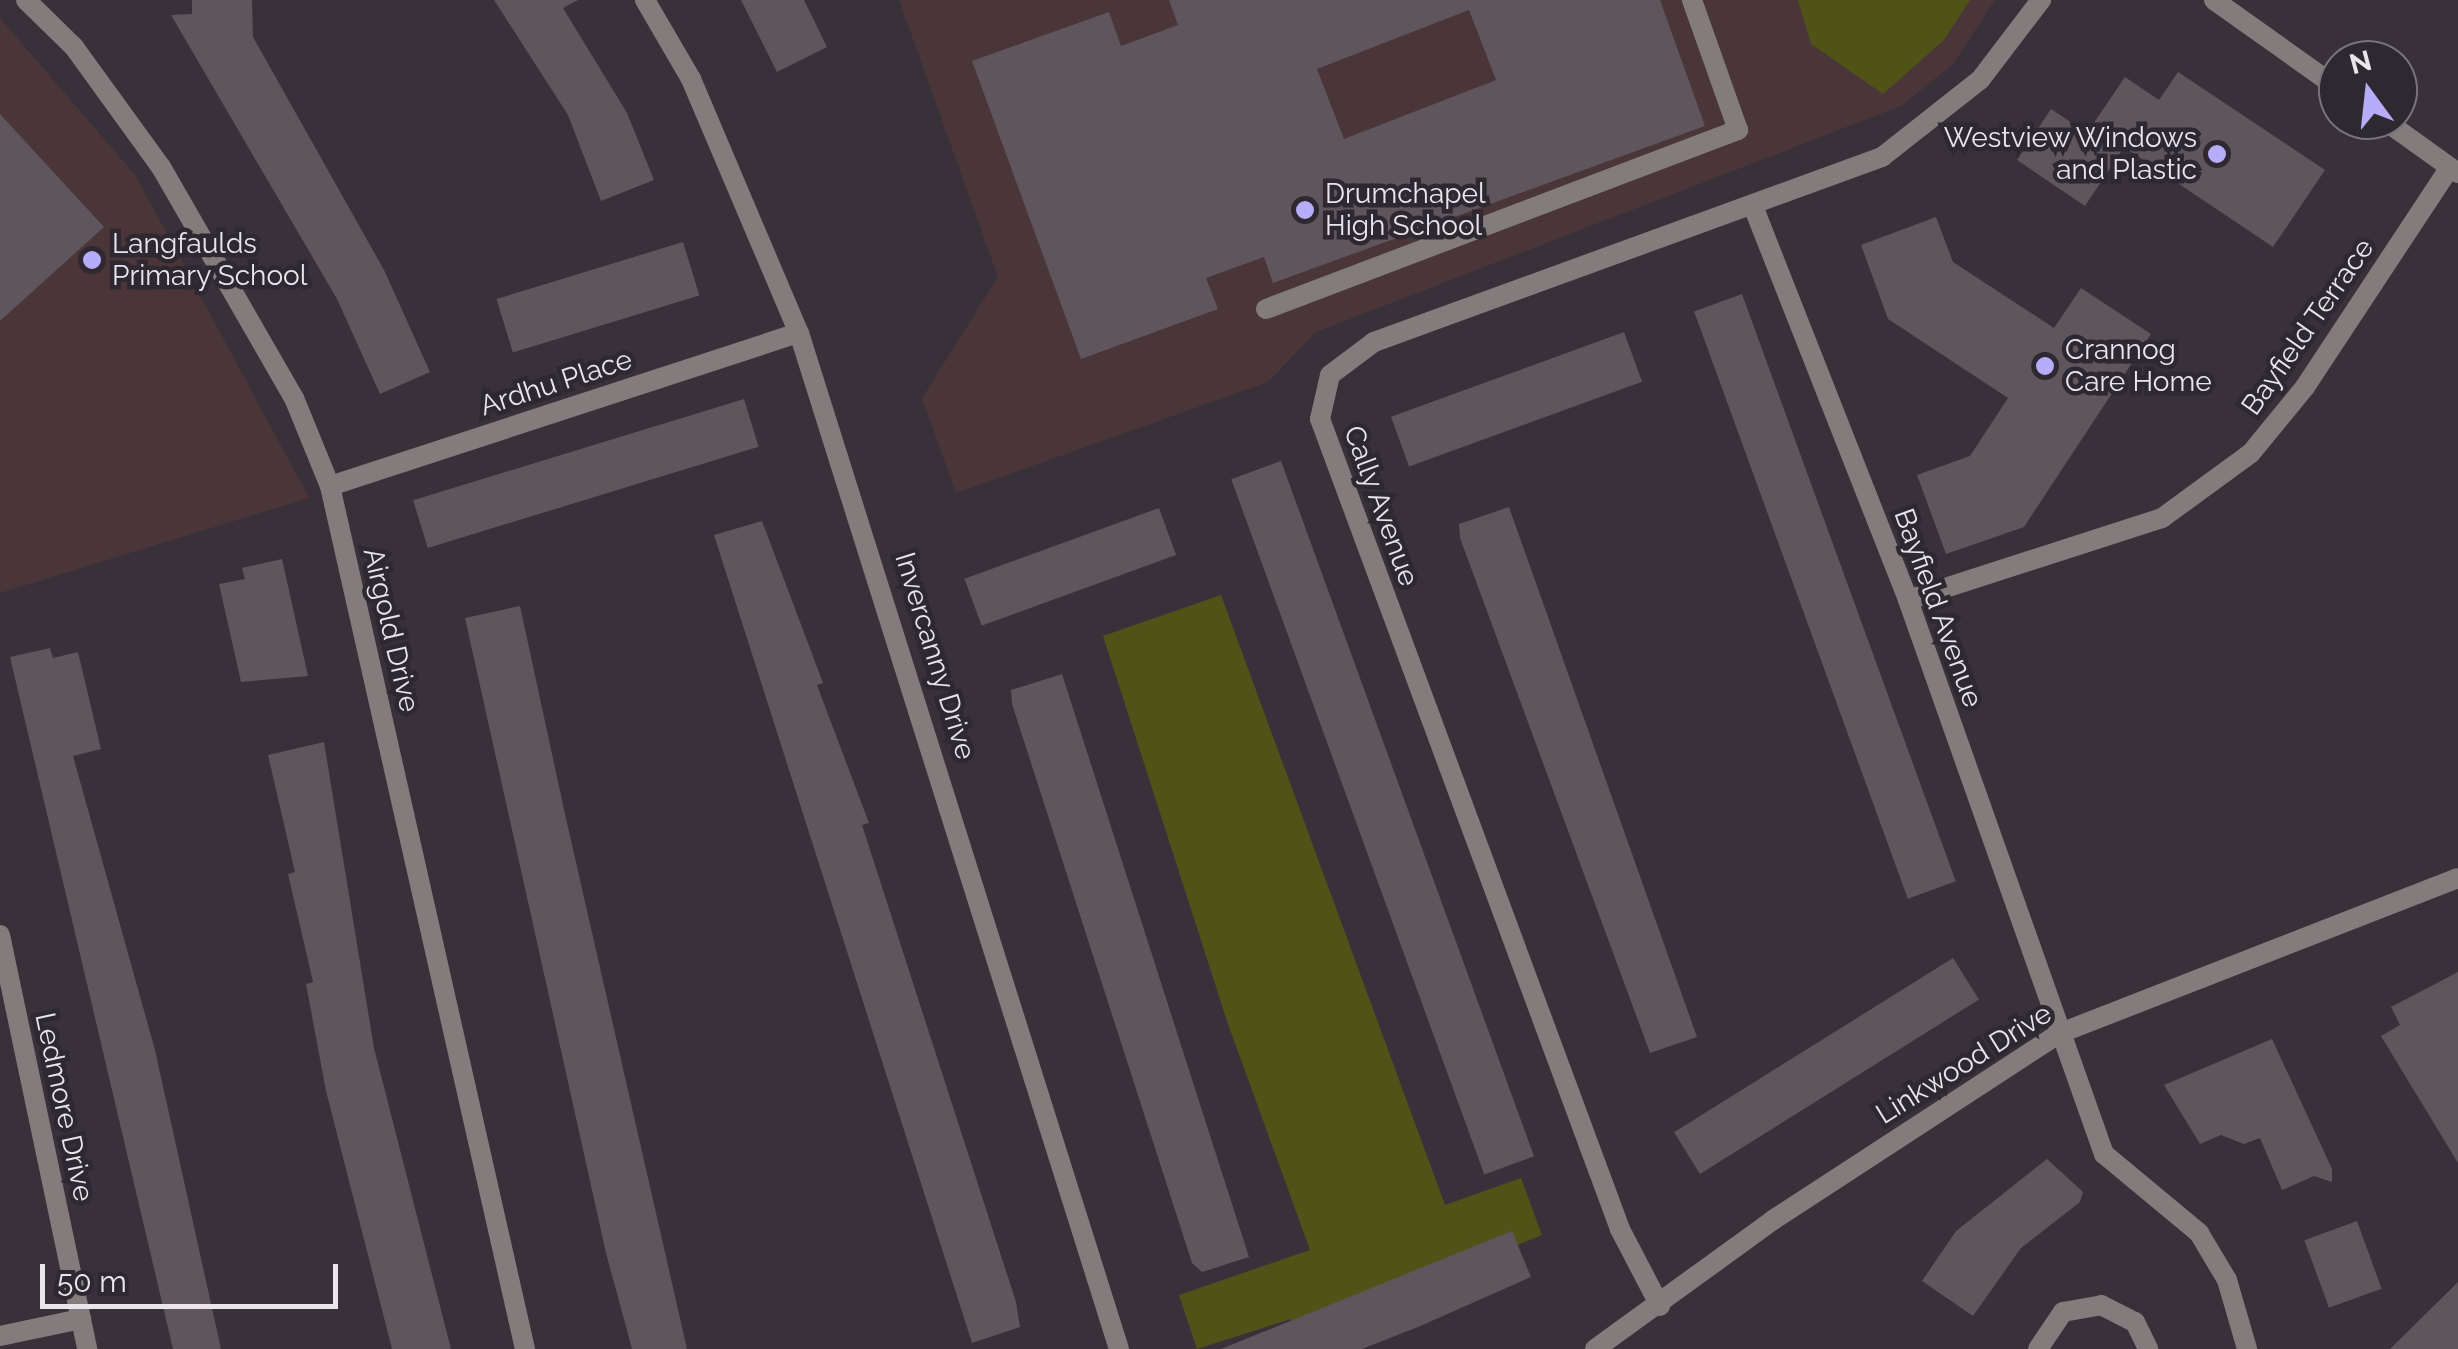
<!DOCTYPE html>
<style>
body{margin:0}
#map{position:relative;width:2458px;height:1349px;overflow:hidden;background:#38313a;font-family:Raleway,sans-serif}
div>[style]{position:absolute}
.education>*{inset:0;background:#4a3539}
.green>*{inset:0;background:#505318}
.building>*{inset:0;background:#5e555d;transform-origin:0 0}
.lane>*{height:20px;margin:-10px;padding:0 10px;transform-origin:10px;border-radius:10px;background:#827c7c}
.street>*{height:20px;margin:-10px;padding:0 10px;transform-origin:10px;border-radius:10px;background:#827c7c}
.dots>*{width:28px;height:28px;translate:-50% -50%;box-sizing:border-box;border:5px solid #2e2830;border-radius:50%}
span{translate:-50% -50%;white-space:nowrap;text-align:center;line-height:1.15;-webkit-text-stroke:9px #2e2830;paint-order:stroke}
.poi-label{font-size:28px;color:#e9e5eb}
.right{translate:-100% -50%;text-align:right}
.left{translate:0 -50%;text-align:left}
.street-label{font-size:28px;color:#e9e5eb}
.north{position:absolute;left:2318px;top:40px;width:100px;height:100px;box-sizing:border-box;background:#2e2830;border:2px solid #79747b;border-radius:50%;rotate:345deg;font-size:28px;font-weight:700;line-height:40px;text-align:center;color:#e9e5eb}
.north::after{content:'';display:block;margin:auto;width:35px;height:45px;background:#b6acf8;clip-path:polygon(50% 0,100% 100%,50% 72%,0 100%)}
.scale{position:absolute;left:40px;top:1264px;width:298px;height:45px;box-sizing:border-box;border:5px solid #e9e5eb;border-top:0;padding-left:12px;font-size:30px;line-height:35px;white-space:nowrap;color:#e9e5eb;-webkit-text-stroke:8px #2e2830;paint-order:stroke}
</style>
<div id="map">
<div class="education">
<i style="clip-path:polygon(899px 0,1995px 0,1953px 64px,1901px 106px,1316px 332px,1268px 382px,956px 493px,922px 398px,998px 277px)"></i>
<i style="clip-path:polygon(0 18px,136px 176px,309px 498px,0 593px)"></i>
</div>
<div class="green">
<i style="clip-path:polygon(1798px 0,1970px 0,1944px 40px,1883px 94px,1811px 44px)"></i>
<i style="clip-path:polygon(1221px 595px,1445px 1205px,1521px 1178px,1542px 1235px,1296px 1334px,1291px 1319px,1197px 1349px,1179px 1295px,1310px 1250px,1228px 1024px,1103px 636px)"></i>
</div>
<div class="building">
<i style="clip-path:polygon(192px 0,252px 0,253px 37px,384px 270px,430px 372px,380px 394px,337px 299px,171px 15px,192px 14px)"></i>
<i style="clip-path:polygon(494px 0,578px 0,563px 8px,627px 113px,654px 180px,601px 201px,568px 115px)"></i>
<i style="clip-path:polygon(741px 0,804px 0,827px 47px,777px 72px)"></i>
<i style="clip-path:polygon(evenodd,1169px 0,1660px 0,1705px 126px,1273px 283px,1264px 257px,1206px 278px,1218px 309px,1081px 359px,972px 61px,1109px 12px,1121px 46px,1178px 25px,1169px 0,1469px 10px,1496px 80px,1344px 139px,1317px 69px,1469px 10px)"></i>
<i style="clip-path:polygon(2178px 72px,2325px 170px,2273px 247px,2124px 147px,2085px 206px,2017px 160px,2051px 109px,2087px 133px,2125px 77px,2159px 100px)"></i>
<i style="clip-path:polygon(0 114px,104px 227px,0 321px)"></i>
<i style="clip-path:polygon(1936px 217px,1953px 262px,2054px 328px,2081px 288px,2151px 334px,2024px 527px,1946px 554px,1917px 475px,1970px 456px,2008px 398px,1888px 319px,1861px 245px)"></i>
<i style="left:683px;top:242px;width:56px;height:195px;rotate:73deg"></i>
<i style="left:1742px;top:294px;width:625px;height:51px;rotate:70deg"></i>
<i style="left:1624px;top:332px;width:53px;height:248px;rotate:70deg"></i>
<i style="left:744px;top:399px;width:50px;height:346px;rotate:73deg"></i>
<i style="left:1281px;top:461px;width:740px;height:53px;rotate:70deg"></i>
<i style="clip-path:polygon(1509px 507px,1697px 1037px,1650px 1053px,1460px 538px,1459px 524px)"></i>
<i style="left:1159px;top:508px;width:50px;height:207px;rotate:70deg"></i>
<i style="clip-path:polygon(762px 521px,823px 683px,817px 685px,869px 823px,862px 825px,1016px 1302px,1020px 1327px,972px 1343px,714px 535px)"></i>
<i style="clip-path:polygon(282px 559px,308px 676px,241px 682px,219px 584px,245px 579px,242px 568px)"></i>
<i style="clip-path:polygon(520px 606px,565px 814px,687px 1349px,632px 1349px,606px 1253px,465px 618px)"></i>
<i style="clip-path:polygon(50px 648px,53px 658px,78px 652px,101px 749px,73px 756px,155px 1050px,221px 1349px,173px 1349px,10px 657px)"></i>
<i style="clip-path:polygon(1062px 674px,1249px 1257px,1202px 1272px,1192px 1263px,1012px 704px,1011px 690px)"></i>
<i style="clip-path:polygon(324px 742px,374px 1048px,451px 1349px,392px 1349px,326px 1091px,306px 984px,313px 982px,288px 874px,295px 872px,268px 755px)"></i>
<i style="left:1953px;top:958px;width:49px;height:329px;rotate:58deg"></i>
<i style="clip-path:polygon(2458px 972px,2458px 1163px,2381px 1036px,2400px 1025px,2391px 1007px)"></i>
<i style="clip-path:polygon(2272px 1039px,2332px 1169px,2332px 1182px,2314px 1176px,2282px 1190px,2260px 1138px,2244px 1144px,2221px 1135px,2200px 1144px,2164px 1085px)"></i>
<i style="clip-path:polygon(2047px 1159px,2083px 1192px,2080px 1202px,2021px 1248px,1973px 1316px,1922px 1281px,1956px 1231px)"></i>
<i style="left:2357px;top:1221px;width:72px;height:56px;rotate:70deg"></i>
<i style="clip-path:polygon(1512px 1231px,1531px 1277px,1418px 1327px,1362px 1349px,1221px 1349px)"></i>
<i style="clip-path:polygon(2458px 1282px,2458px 1349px,2390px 1349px)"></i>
</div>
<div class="lane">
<i style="left:1266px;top:309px;width:505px;rotate:-20.77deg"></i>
<i style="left:1738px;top:130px;width:138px;rotate:-109.5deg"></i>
</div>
<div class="street">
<i style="left:26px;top:0;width:67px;rotate:44.4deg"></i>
<i style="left:74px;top:47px;width:148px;rotate:54.1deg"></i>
<i style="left:161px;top:167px;width:267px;rotate:60.1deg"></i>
<i style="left:294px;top:398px;width:95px;rotate:67.8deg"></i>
<i style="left:330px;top:486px;width:885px;rotate:77.27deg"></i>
<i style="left:645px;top:0;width:91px;rotate:59.8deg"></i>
<i style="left:691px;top:79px;width:276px;rotate:67deg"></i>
<i style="left:799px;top:333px;width:1065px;rotate:72.52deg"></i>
<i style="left:2214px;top:0;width:152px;rotate:35.4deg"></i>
<i style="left:2384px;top:120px;width:91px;rotate:35.6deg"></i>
<i style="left:1753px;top:206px;width:423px;rotate:68.5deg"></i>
<i style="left:1908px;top:600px;width:588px;rotate:70.52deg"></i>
<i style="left:2104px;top:1154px;width:124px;rotate:39.7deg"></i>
<i style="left:2199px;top:1233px;width:55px;rotate:59.2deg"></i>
<i style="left:2227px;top:1280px;width:72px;rotate:73.8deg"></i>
<i style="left:330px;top:486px;width:493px;rotate:-18.1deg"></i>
<i style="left:1908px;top:600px;width:267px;rotate:-17.9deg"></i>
<i style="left:2162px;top:518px;width:110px;rotate:-36.1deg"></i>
<i style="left:2251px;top:453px;width:85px;rotate:-50.7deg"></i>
<i style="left:2305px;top:387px;width:263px;rotate:-56.6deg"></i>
<i style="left:0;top:935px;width:423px;rotate:78.1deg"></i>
<i style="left:1660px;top:1306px;width:87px;rotate:-117.5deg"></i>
<i style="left:1620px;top:1229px;width:864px;rotate:-110.32deg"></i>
<i style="left:1320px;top:419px;width:45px;rotate:-77.2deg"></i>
<i style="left:1330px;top:375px;width:55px;rotate:-36.9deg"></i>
<i style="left:1374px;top:342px;width:541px;rotate:-20.01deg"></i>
<i style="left:1882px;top:157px;width:125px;rotate:-38.2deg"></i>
<i style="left:1980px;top:80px;width:101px;rotate:-52.7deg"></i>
<i style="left:0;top:1336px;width:83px;rotate:-11.9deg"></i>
<i style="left:1595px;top:1349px;width:220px;rotate:-35.9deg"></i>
<i style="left:1773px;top:1220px;width:340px;rotate:-33.1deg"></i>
<i style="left:2058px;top:1034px;width:429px;rotate:-21.3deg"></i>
<i style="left:2038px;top:1349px;width:45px;rotate:-56deg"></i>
<i style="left:2063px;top:1312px;width:39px;rotate:-10deg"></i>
<i style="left:2101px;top:1305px;width:38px;rotate:27deg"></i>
<i style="left:2135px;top:1322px;width:30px;rotate:64deg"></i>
</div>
<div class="dots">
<i style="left:2217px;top:154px;background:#b6acf8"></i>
<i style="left:1305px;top:210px;background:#b6acf8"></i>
<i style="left:92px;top:260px;background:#b6acf8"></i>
<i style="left:2045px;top:366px;background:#b6acf8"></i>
</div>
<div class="poi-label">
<span class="right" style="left:2197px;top:154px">Westview Windows<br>and Plastic</span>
<span class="left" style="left:1325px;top:210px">Drumchapel<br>High School</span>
<span class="left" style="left:112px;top:260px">Langfaulds<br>Primary School</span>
<span class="left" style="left:2065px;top:366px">Crannog<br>Care Home</span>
</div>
<div class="street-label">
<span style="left:2308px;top:327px;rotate:-55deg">Bayfield Terrace</span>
<span style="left:556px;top:383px;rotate:-18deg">Ardhu Place</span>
<span style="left:1381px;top:506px;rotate:70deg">Cally Avenue</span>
<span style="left:1938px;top:608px;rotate:70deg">Bayfield Avenue</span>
<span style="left:391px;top:630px;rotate:77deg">Airgold Drive</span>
<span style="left:935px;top:656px;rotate:73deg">Invercanny Drive</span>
<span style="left:1964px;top:1064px;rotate:-32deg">Linkwood Drive</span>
<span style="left:64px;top:1107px;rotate:78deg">Ledmore Drive</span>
</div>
<div class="north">N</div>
<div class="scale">50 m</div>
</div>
